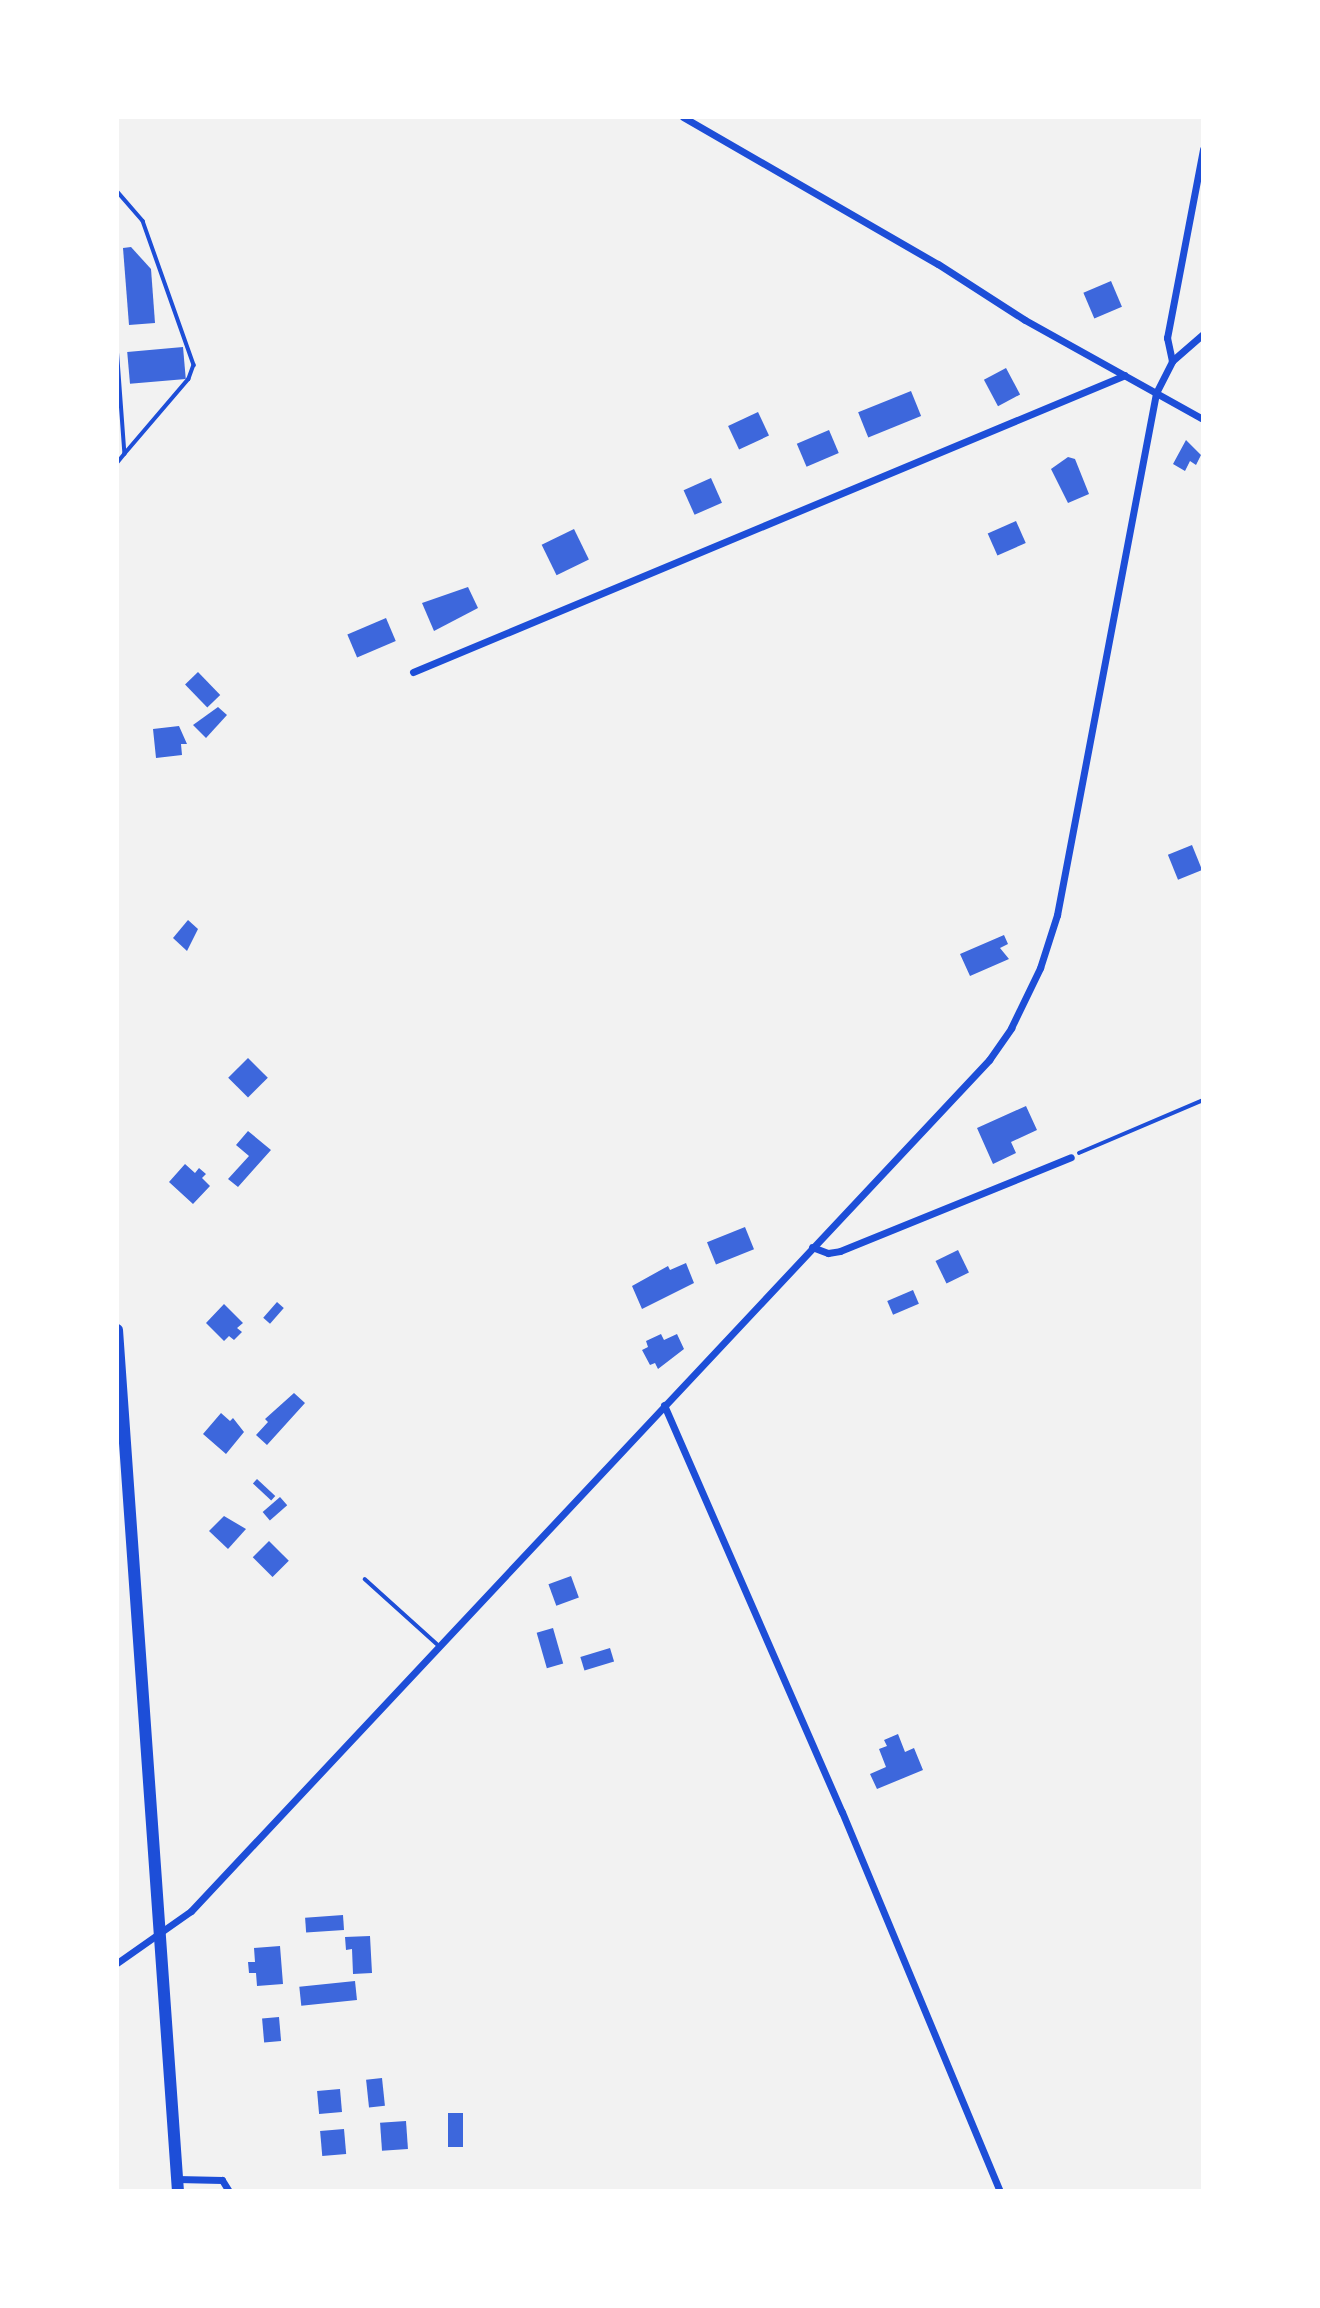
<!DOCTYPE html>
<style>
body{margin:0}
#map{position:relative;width:1320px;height:2308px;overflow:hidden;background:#f2f2f2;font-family:Commissioner,sans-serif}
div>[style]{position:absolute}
.building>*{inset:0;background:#3d67dc;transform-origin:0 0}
.path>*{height:3.5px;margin:-1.75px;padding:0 1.75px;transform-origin:1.75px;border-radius:1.75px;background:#1d4ed8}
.service>*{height:3.5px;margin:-1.75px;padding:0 1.75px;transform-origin:1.75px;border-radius:1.75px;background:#1d4ed8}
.minor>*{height:7px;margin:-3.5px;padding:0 3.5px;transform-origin:3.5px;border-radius:3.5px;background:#1d4ed8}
.primary>*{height:12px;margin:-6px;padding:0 6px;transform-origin:6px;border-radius:6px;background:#1d4ed8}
span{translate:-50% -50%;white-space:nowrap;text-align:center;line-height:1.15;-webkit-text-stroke:7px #fff;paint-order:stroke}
.frame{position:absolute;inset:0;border:119px solid #fff;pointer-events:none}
</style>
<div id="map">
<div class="building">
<i style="clip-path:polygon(131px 247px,151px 269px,155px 323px,129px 325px,123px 248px)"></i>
<i style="left:1111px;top:281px;width:28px;height:30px;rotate:67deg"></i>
<i style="left:183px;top:347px;width:32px;height:56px;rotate:85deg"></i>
<i style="left:1006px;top:368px;width:30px;height:25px;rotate:62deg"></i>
<i style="left:911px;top:391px;width:27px;height:57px;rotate:68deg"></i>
<i style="left:758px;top:412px;width:26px;height:33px;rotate:65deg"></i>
<i style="left:829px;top:430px;width:25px;height:35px;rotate:67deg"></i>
<i style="clip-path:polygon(1186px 440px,1201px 455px,1196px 465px,1190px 461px,1185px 471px,1173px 464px)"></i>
<i style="clip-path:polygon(1068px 457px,1075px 459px,1089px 494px,1068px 503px,1051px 469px)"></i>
<i style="left:711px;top:478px;width:27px;height:30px;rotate:66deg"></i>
<i style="left:1016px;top:521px;width:24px;height:31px;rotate:66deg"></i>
<i style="left:574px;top:529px;width:34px;height:36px;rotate:64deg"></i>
<i style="clip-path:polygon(468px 587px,478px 608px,434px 631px,422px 603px)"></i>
<i style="left:386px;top:618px;width:25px;height:42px;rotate:67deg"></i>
<i style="left:198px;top:672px;width:32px;height:18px;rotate:46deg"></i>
<i style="clip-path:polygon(218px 707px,227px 715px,206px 738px,193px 725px)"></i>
<i style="clip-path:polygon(179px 726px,187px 744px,181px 744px,182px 755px,156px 758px,153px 729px)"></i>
<i style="left:1192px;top:845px;width:27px;height:26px;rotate:68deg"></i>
<i style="clip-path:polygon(188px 920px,198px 929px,187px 951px,173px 938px)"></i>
<i style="clip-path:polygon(1004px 935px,1008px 944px,1000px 948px,1009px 959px,970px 976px,960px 954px)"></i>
<i style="left:248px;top:1058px;width:28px;height:28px;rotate:45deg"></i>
<i style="clip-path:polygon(1026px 1106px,1037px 1130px,1011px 1142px,1016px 1153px,993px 1164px,977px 1128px)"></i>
<i style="clip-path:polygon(248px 1131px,271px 1150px,238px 1187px,228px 1179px,249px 1156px,236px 1145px)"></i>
<i style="clip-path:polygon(185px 1164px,195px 1173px,199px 1168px,206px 1174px,202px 1178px,210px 1186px,193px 1204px,169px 1182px)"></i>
<i style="left:745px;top:1227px;width:24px;height:41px;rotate:68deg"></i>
<i style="left:958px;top:1250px;width:25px;height:25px;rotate:64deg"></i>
<i style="clip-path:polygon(686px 1263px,694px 1283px,642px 1309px,632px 1286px,668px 1266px,670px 1270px)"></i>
<i style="left:913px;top:1290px;width:15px;height:28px;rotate:67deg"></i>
<i style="left:277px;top:1302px;width:9px;height:21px;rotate:41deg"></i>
<i style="clip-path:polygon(224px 1304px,243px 1323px,237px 1328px,242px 1332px,234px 1340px,229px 1336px,224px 1341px,206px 1323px)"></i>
<i style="clip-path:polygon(661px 1334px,664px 1340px,677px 1334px,684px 1349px,658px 1369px,655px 1363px,650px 1365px,642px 1350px,648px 1347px,646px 1341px)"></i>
<i style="clip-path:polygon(294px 1393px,305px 1403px,267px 1445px,256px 1435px,268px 1422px,265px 1419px)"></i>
<i style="clip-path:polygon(221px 1413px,230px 1421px,233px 1418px,244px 1432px,226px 1454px,203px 1434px)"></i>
<i style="left:257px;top:1479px;width:25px;height:6px;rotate:43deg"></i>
<i style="left:280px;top:1497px;width:11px;height:23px;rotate:49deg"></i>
<i style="clip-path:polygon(224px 1516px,246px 1529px,228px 1549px,209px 1531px)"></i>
<i style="left:269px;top:1541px;width:28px;height:23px;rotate:45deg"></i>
<i style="left:571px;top:1576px;width:23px;height:24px;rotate:70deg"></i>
<i style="left:553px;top:1628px;width:37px;height:17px;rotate:74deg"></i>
<i style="left:610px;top:1648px;width:14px;height:31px;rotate:73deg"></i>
<i style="clip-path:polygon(898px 1734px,905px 1752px,914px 1748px,923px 1770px,877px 1789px,870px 1774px,886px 1767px,879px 1749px,887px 1746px,884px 1740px)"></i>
<i style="left:343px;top:1915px;width:15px;height:38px;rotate:86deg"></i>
<i style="clip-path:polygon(370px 1936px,372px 1973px,353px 1974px,352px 1949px,346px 1950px,345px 1937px)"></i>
<i style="clip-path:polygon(280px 1946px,283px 1984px,257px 1986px,256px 1973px,249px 1973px,248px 1962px,255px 1962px,254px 1948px)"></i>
<i style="left:355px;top:1981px;width:19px;height:56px;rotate:84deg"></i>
<i style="left:279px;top:2017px;width:24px;height:17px;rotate:85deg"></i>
<i style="left:382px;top:2078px;width:28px;height:16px;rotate:84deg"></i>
<i style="left:340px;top:2089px;width:23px;height:23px;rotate:85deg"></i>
<i style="left:448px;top:2113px;width:15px;height:34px"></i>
<i style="left:406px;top:2121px;width:28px;height:26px;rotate:86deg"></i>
<i style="left:344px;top:2129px;width:25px;height:24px;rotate:85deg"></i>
</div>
<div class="path">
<i style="left:1079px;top:1153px;width:135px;rotate:-23.1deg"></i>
</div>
<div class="service">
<i style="left:117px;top:191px;width:40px;rotate:49deg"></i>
<i style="left:143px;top:221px;width:153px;rotate:70.5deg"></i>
<i style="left:194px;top:365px;width:15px;rotate:110deg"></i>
<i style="left:189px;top:379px;width:99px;rotate:130.5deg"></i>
<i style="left:117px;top:346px;width:108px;rotate:85.8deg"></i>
<i style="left:125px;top:454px;width:13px;rotate:129deg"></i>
<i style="left:365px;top:1579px;width:97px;rotate:42.1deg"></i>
</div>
<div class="minor">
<i style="left:683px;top:117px;width:294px;rotate:30deg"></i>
<i style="left:938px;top:264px;width:103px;rotate:32.8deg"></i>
<i style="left:1025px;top:320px;width:204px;rotate:29.1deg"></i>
<i style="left:1172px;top:361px;width:24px;rotate:-102deg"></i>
<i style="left:1167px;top:338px;width:192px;rotate:-79.2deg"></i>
<i style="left:413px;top:672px;width:771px;rotate:-22.64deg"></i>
<i style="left:812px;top:1247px;width:17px;rotate:21deg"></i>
<i style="left:828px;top:1253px;width:12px;rotate:-9deg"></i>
<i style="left:840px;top:1251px;width:249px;rotate:-22.1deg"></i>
<i style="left:664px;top:1405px;width:444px;rotate:66.4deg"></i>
<i style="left:842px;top:1812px;width:411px;rotate:67.4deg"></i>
<i style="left:117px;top:1963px;width:90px;rotate:-35.1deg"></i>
<i style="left:191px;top:1911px;width:1167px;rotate:-46.84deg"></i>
<i style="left:989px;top:1060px;width:39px;rotate:-55deg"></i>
<i style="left:1011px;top:1028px;width:67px;rotate:-64.2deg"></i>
<i style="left:1040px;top:968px;width:56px;rotate:-72.2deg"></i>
<i style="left:1057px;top:915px;width:531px;rotate:-79.26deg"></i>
<i style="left:1156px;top:393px;width:36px;rotate:-63deg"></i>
<i style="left:1172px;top:361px;width:41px;rotate:-41.1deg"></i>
<i style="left:177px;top:2179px;width:45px;rotate:1.3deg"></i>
<i style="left:222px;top:2180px;width:13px;rotate:58deg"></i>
</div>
<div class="primary">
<i style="left:117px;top:1330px;width:863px;rotate:85.95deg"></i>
</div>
<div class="frame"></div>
</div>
